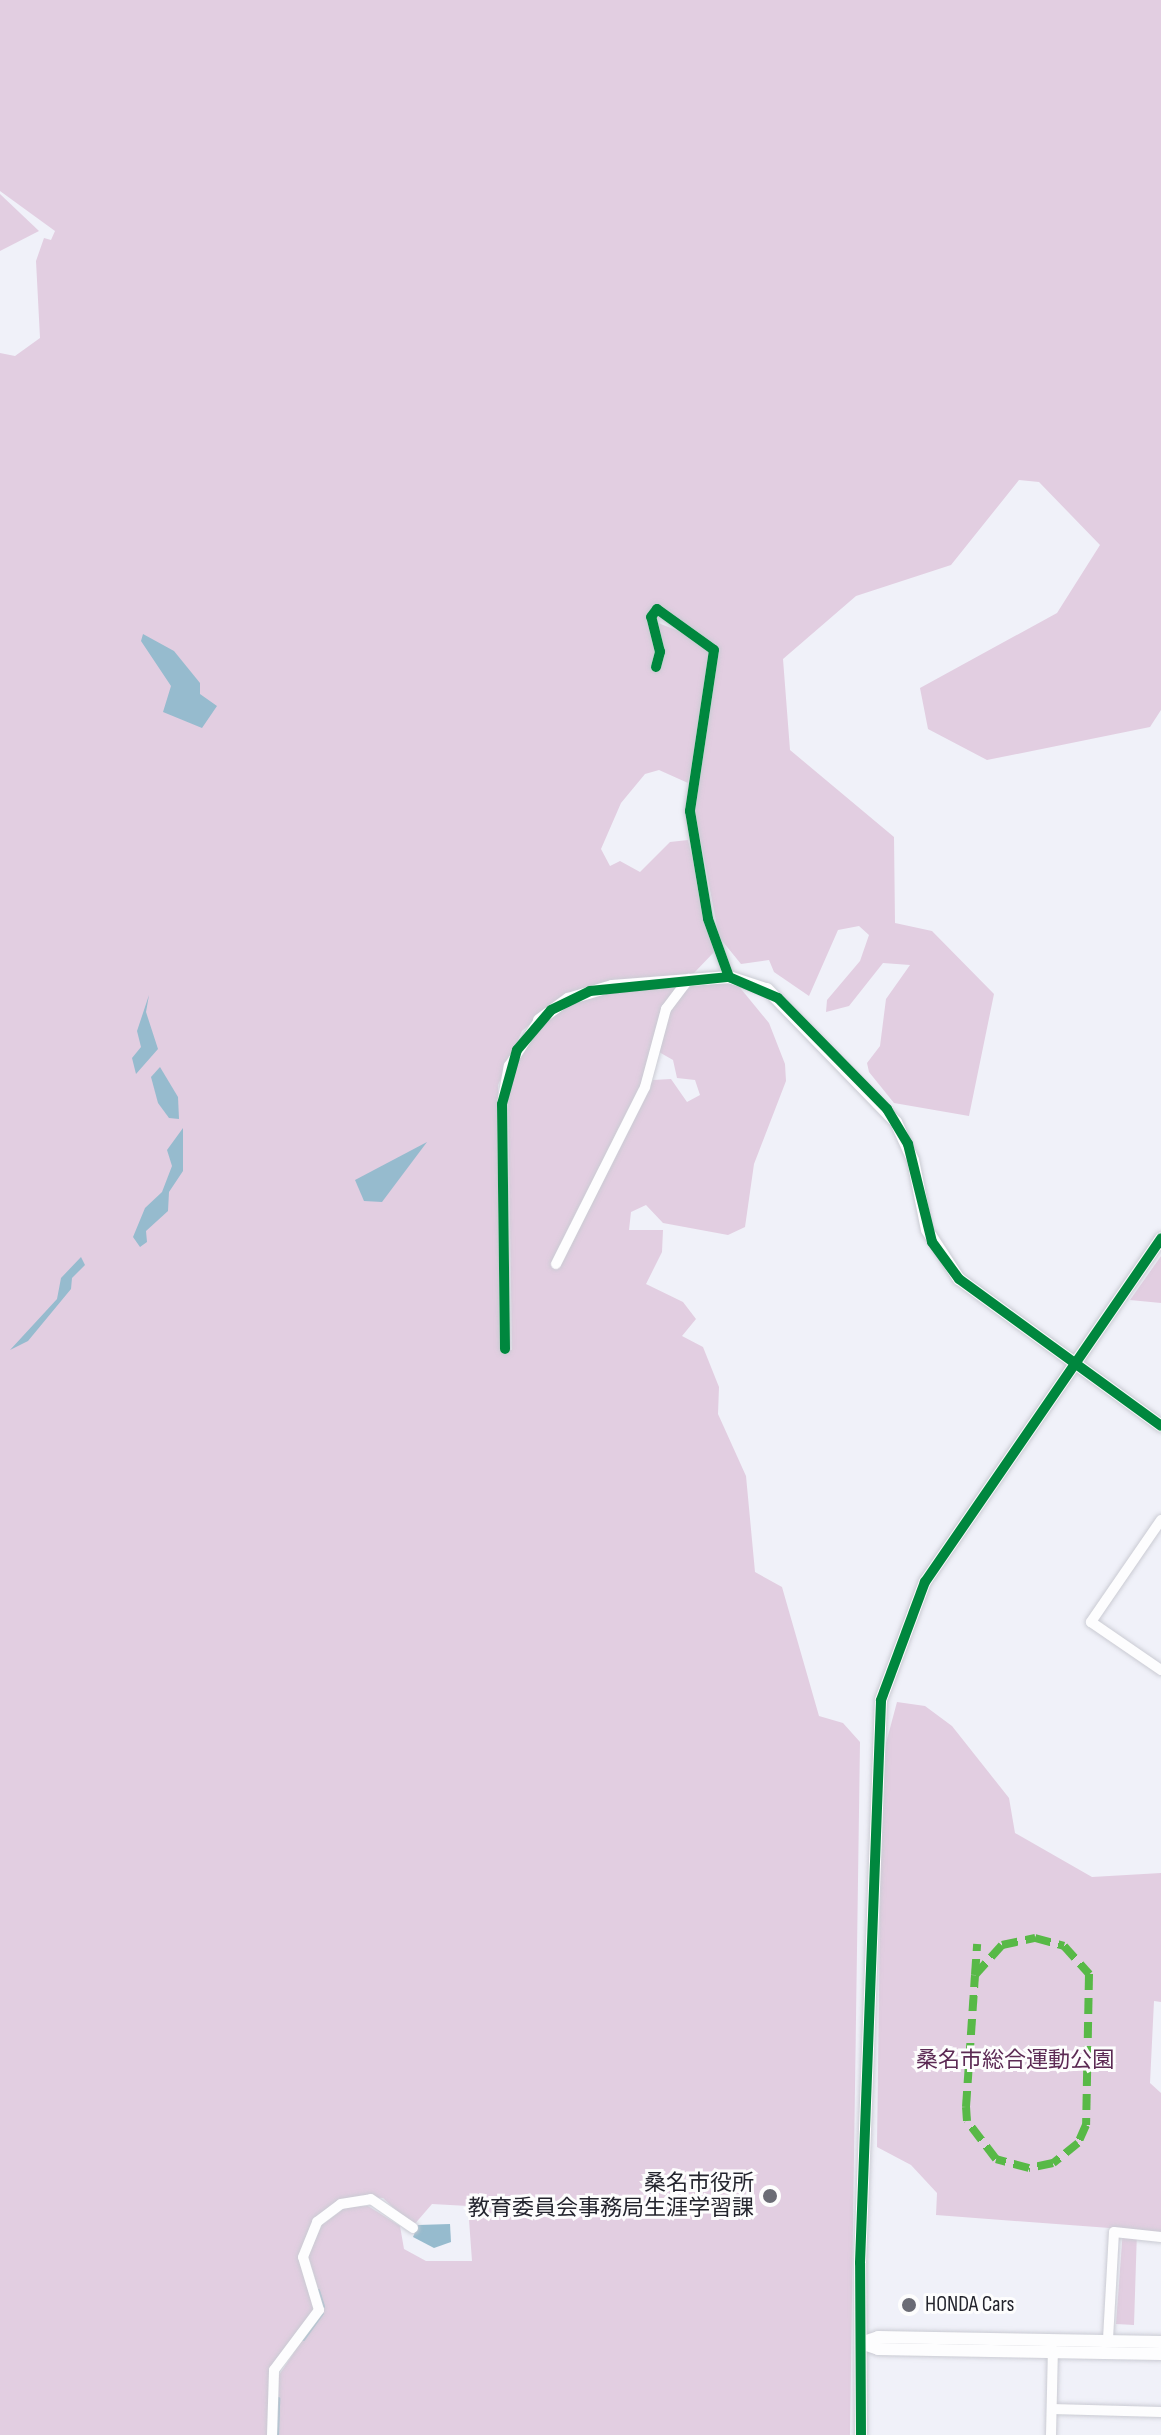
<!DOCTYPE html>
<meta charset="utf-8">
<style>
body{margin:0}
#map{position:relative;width:1161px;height:2435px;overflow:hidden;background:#f0f1f9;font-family:"Sofia Sans Condensed","Noto Sans JP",sans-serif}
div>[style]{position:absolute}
.green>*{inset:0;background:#e2cee1}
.water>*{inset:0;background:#96bbce}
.stream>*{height:3px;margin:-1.5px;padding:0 1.5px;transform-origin:1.5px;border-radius:1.5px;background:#96bbce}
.roads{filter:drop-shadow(0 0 2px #cacbd3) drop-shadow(0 0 2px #cacbd3)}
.minor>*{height:10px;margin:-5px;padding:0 5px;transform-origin:5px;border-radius:5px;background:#fdfdfe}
.tertiary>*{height:12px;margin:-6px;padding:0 6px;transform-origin:6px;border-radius:6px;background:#fdfdfe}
.quiet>*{height:8px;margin-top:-4px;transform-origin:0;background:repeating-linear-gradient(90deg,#58b947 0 16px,transparent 0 24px)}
.cycleway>*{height:10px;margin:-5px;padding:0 5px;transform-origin:5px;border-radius:5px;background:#00873e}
.dots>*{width:22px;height:22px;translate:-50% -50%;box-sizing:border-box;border:4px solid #fdfdfd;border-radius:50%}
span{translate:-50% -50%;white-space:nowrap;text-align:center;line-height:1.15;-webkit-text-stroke:6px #fdfdfd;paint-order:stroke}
.park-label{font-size:22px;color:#5c2a54}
.poi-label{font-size:22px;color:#24252e}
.right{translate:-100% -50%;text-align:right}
.left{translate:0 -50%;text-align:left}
</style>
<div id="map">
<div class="green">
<i style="clip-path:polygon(0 0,1161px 0,1161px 710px,1150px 727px,987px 760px,928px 729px,920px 688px,1057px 613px,1100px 545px,1039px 482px,1019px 480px,951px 565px,856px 596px,783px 659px,790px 750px,894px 837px,895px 923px,932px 931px,994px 994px,969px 1116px,894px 1103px,869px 1072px,867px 1063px,880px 1046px,886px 999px,910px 965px,883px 963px,849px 1006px,826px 1012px,827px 1000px,860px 961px,869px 935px,859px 926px,838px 930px,809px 996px,774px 972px,769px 960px,741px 964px,719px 937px,694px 806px,715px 645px,654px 606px,653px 621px,702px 640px,713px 658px,688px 783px,659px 770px,645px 774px,621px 803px,601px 849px,610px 866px,620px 861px,640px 872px,670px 842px,688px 840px,715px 951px,694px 973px,610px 981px,565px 994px,522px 1031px,498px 1085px,500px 1348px,512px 1350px,508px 1092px,520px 1055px,542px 1024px,573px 1003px,612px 991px,678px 985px,661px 1009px,641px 1086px,591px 1205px,653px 1080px,671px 1079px,687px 1102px,700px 1095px,695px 1080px,677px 1078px,673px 1060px,659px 1052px,669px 1013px,682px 993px,695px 984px,737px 984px,769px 1023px,785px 1064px,786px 1081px,754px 1164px,745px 1227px,728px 1235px,663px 1223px,646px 1205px,631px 1212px,629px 1230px,663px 1230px,662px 1252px,646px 1284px,683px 1302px,696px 1319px,682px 1336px,703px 1347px,719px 1387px,718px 1414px,746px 1476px,755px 1572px,782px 1587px,819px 1716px,843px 1723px,860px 1742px,850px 2435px,278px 2435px,279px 2375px,324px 2308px,308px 2255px,322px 2225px,346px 2207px,368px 2206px,400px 2226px,404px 2249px,426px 2261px,472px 2261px,468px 2206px,432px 2204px,413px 2226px,383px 2198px,371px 2197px,338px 2203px,303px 2246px,317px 2308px,279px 2359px,270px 2435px,0 2435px,0 353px,15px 356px,40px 338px,36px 261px,44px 238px,51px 240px,55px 231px,0 191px)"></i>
<i style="clip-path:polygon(0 194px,39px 231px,0 251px)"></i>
<i style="clip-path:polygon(1161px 1256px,1161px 1303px,1130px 1300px)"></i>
<i style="clip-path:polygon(897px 1702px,925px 1706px,952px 1726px,1009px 1798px,1015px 1833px,1092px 1877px,1161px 1873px,1161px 2002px,1154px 2001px,1150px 2083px,1161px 2093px,1161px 2233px,1137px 2231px,1134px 2325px,1116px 2324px,1123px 2229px,936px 2215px,937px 2193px,911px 2165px,877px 2147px,882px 1758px)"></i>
</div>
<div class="water">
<i style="clip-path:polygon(143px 634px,174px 651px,200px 683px,200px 694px,217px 706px,202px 728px,163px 712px,171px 686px,141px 641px)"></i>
<i style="clip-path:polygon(149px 995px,146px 1012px,158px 1049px,136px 1074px,132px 1058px,141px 1047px,137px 1031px)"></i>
<i style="clip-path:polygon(160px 1067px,178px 1097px,179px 1119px,169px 1118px,158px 1103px,151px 1077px)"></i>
<i style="clip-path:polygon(183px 1128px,183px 1171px,169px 1192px,168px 1211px,146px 1231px,147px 1242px,140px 1247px,133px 1237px,145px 1208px,162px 1192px,172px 1166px,167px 1150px)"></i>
<i style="clip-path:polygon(427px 1142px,382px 1202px,364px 1201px,355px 1180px)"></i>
<i style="clip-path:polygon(81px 1257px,85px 1265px,72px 1278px,71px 1289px,28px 1341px,10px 1350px,57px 1299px,61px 1278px)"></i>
<i style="clip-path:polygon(450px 2224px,451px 2242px,434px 2248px,413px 2237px,418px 2225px)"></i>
</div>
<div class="stream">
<i style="left:318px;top:2290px;width:17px;rotate:73deg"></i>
<i style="left:303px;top:2339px;width:32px;rotate:-54deg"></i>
<i style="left:277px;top:2435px;width:37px;rotate:-88deg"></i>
</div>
<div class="roads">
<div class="minor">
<i style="left:656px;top:667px;width:16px;rotate:-75deg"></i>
<i style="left:660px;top:652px;width:36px;rotate:-104deg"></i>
<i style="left:651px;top:617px;width:10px;rotate:-53deg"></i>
<i style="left:657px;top:609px;width:70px;rotate:35.7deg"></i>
<i style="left:714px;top:650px;width:163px;rotate:98.5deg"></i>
<i style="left:690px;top:811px;width:109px;rotate:80.5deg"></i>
<i style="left:708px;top:919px;width:62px;rotate:70.1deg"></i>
<i style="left:556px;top:1264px;width:198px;rotate:-63.3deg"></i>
<i style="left:645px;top:1087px;width:81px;rotate:-74.9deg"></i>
<i style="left:666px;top:1009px;width:38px;rotate:-53deg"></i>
<i style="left:505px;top:1349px;width:245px;rotate:-90.7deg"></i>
<i style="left:502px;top:1104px;width:39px;rotate:-80deg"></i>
<i style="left:509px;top:1066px;width:55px;rotate:-56.9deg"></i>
<i style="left:1161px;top:1520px;width:124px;rotate:124.5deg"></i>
<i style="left:1091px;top:1622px;width:85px;rotate:34.4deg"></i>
<i style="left:1108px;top:2339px;width:107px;rotate:-86.8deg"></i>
<i style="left:1114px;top:2232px;width:47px;rotate:6.1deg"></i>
<i style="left:1052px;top:2409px;width:109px;rotate:1.6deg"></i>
<i style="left:272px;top:2435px;width:65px;rotate:-88.2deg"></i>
<i style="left:274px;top:2370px;width:75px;rotate:-53.1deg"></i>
<i style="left:319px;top:2310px;width:55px;rotate:-106.8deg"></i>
<i style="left:303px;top:2257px;width:38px;rotate:-68deg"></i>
<i style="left:317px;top:2222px;width:30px;rotate:-37deg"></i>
<i style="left:341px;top:2204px;width:30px;rotate:-9deg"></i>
<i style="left:371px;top:2199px;width:51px;rotate:34.6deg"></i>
<i style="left:1051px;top:2435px;width:85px;rotate:-88.7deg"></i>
</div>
<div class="tertiary">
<i style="left:539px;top:1020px;width:36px;rotate:-36deg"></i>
<i style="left:568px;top:999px;width:46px;rotate:-16.5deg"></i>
<i style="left:612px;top:986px;width:117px;rotate:-4.4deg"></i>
<i style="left:729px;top:977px;width:40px;rotate:18deg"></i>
<i style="left:767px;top:989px;width:185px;rotate:45.9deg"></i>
<i style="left:896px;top:1122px;width:42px;rotate:65.9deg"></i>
<i style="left:913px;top:1160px;width:71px;rotate:78.7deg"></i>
<i style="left:927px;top:1230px;width:59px;rotate:56.9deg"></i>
<i style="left:959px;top:1279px;width:250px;rotate:36deg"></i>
<i style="left:861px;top:2343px;width:18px;rotate:19deg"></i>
<i style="left:878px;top:2349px;width:283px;rotate:1deg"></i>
<i style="left:861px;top:2343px;width:18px;rotate:-19deg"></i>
<i style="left:878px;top:2337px;width:283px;rotate:1deg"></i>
<i style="left:861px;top:2435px;width:172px;rotate:-90.3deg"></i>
<i style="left:860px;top:2263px;width:563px;rotate:-87.86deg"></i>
<i style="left:881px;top:1700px;width:126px;rotate:-69.6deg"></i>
<i style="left:925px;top:1582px;width:417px;rotate:-55.5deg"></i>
</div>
</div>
<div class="quiet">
<i style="left:975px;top:1975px;width:40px;rotate:-48deg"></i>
<i style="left:1002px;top:1945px;width:34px;rotate:-12deg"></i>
<i style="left:1035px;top:1938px;width:30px;rotate:15deg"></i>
<i style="left:1064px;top:1946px;width:38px;rotate:48deg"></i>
<i style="left:1089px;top:1974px;width:151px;rotate:91.1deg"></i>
<i style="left:1086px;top:2125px;width:20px;rotate:114deg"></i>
<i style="left:1078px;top:2143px;width:32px;rotate:141deg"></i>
<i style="left:1053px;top:2163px;width:25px;rotate:168deg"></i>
<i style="left:1029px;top:2168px;width:34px;rotate:-165deg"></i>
<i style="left:996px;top:2159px;width:48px;rotate:-127.3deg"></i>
<i style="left:967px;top:2121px;width:14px;rotate:-94deg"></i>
<i style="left:966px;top:2107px;width:132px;rotate:-86.1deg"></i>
<i style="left:975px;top:1975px;width:31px;rotate:-86deg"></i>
</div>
<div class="cycleway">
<i style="left:656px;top:667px;width:16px;rotate:-75deg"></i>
<i style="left:660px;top:652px;width:36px;rotate:-104deg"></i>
<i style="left:651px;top:617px;width:10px;rotate:-53deg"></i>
<i style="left:657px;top:609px;width:70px;rotate:35.7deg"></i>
<i style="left:714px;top:650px;width:163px;rotate:98.5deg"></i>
<i style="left:690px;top:811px;width:109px;rotate:80.5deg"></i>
<i style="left:708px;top:919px;width:62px;rotate:70.1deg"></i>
<i style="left:505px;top:1349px;width:245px;rotate:-90.7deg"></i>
<i style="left:502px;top:1104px;width:56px;rotate:-74.5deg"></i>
<i style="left:517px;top:1050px;width:52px;rotate:-49.6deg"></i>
<i style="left:551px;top:1010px;width:43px;rotate:-26deg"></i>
<i style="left:590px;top:991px;width:140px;rotate:-5.8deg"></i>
<i style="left:729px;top:977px;width:53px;rotate:23.2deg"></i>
<i style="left:778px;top:998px;width:156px;rotate:45.5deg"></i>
<i style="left:887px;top:1109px;width:41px;rotate:59deg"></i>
<i style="left:908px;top:1144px;width:101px;rotate:76.2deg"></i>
<i style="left:932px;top:1242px;width:46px;rotate:53.9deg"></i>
<i style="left:959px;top:1279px;width:250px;rotate:36deg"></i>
<i style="left:861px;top:2435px;width:172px;rotate:-90.3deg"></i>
<i style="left:860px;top:2263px;width:563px;rotate:-87.86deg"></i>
<i style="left:881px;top:1700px;width:126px;rotate:-69.6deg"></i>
<i style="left:925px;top:1582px;width:417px;rotate:-55.5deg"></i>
</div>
<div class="dots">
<i style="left:770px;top:2196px;background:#6b6c75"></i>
<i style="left:909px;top:2305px;background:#6b6c75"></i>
</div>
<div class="park-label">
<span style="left:1015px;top:2061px">桑名市総合運動公園</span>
</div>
<div class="poi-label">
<span class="right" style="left:754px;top:2196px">桑名市役所<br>教育委員会事務局生涯学習課</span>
<span class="left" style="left:925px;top:2305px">HONDA Cars</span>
</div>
</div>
